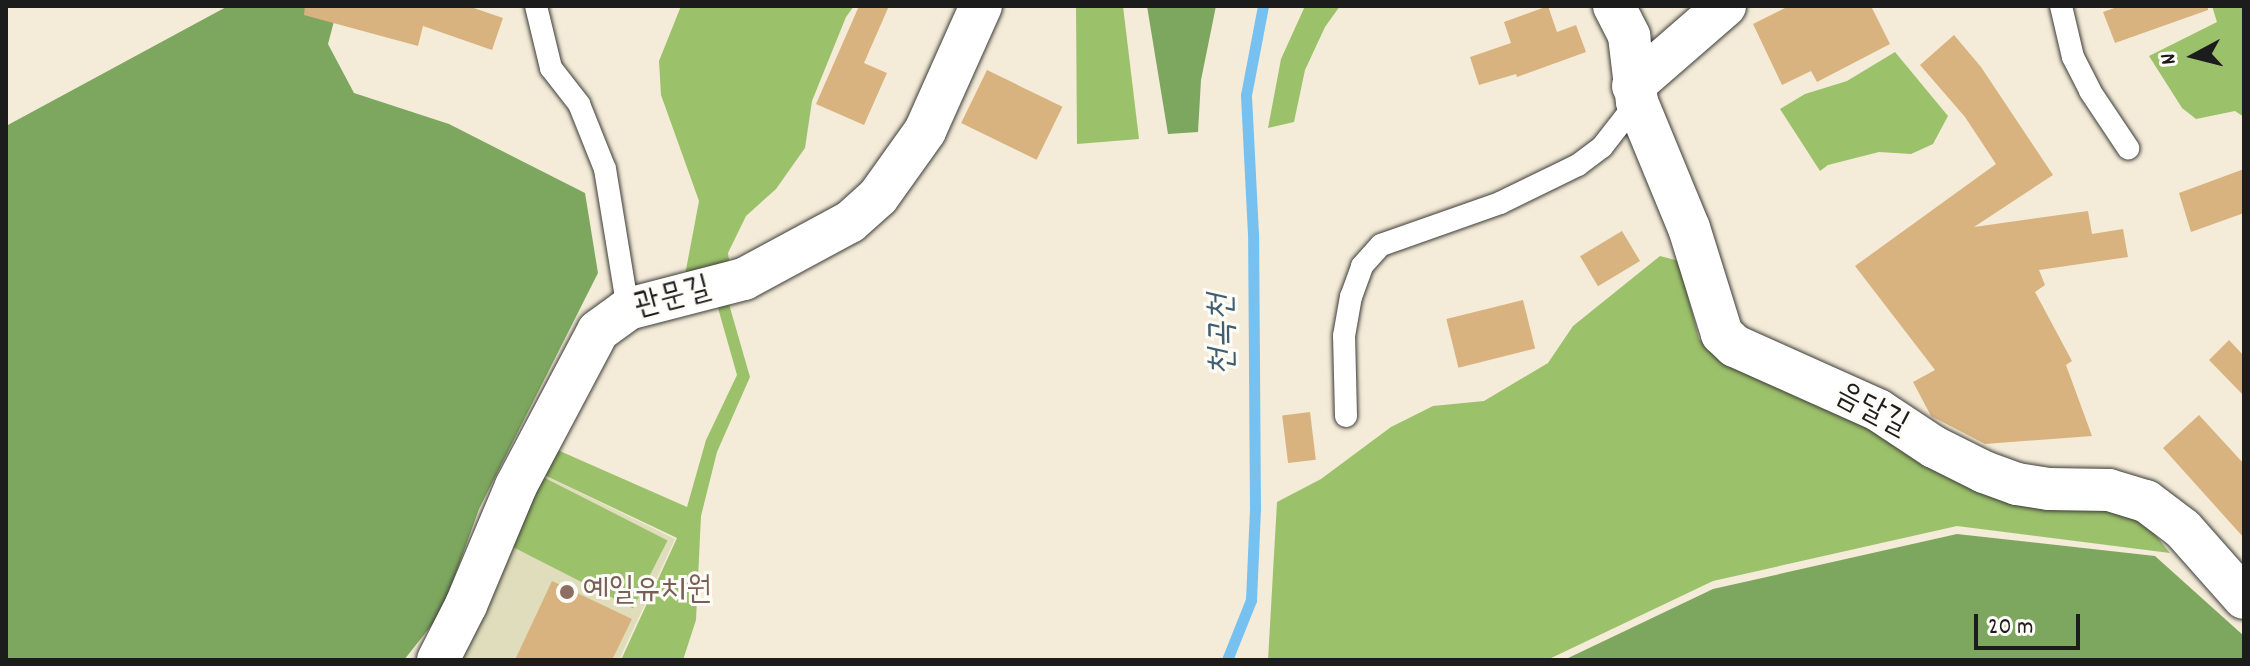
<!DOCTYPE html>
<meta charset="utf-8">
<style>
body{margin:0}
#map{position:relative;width:2250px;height:666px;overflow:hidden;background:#f4ecd8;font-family:Dekko,"Poor Story",sans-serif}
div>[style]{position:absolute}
.built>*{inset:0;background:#dfddbb}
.green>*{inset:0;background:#9cc16b;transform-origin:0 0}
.forest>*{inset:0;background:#7da75f}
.stream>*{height:11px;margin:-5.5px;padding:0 5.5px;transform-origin:5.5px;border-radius:5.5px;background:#76c1f0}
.building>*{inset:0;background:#d9b37f;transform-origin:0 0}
.roads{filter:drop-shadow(0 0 2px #3c3b38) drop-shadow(0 0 2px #3c3b38)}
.lane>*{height:22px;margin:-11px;padding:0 11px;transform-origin:11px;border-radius:11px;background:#fff}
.street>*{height:42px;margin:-21px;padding:0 21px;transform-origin:21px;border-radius:21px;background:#fff}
.dots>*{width:22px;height:22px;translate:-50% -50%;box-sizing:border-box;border:4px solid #fdfcf7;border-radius:50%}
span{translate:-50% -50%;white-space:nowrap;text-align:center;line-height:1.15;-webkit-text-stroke:6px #fdfcf7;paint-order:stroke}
.street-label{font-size:32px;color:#1c1c1c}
.education-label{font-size:32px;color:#785e54}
.left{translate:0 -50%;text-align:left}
.water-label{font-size:34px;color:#405e71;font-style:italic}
.frame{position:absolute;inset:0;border:8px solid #1c1c1c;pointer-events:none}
.north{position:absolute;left:2154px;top:16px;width:80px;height:80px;-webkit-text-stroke:6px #fdfcf7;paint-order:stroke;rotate:263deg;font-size:22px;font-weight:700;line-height:32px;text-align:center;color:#1c1c1c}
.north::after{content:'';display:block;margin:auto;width:28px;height:36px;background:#1c1c1c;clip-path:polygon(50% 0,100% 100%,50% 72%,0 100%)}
.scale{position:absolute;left:1974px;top:614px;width:106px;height:36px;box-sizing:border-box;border:4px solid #1c1c1c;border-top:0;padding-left:10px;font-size:24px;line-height:28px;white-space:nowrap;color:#1c1c1c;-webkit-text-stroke:6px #fdfcf7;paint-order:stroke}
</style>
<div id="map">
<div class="built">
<i style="clip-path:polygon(540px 473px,675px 539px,619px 660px,455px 660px)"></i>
</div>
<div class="green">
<i style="clip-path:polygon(681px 6px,854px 6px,846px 17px,812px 101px,805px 148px,776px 189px,746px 216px,728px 253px,730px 267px,685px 275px,699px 201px,661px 95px,659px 61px)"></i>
<i style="clip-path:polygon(1076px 6px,1123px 6px,1139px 139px,1077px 144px)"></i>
<i style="clip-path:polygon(1305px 6px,1340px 6px,1325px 27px,1305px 70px,1294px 122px,1268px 128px,1281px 59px)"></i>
<i style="clip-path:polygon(2212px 6px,2244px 6px,2244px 117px,2235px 111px,2196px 119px,2182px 108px,2149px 56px,2217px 22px)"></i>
<i style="clip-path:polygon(1895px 52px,1948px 116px,1933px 144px,1911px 154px,1879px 152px,1828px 165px,1820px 171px,1780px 109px,1805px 94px,1847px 81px)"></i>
<i style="clip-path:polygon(1660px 256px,1679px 261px,1699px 339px,1713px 353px,1866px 426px,1958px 481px,2002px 501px,2038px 506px,2090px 506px,2131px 516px,2148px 526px,2170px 553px,1957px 526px,1713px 581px,1547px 660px,1268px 660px,1277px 502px,1321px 479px,1391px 427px,1433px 406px,1484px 401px,1548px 363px,1573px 326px)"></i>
<i style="clip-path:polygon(729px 304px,750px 377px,717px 452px,701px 516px,696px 620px,683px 660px,621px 660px,677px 538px,540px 473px,553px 448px,687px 507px,706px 440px,737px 375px,718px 308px)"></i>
<i style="left:541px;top:476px;width:142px;height:76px;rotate:27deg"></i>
</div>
<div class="forest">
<i style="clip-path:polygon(228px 6px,338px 6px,328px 44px,354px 93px,449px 124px,585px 193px,598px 273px,479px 509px,442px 612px,404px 660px,6px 660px,6px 126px)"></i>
<i style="clip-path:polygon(1147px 6px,1216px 6px,1201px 80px,1198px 132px,1168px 134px)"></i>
<i style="clip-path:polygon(1957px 534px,2155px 556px,2244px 636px,2244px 660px,1564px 660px,1713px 589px)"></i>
</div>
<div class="stream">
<i style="left:1227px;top:660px;width:65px;rotate:-68.2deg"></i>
<i style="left:1251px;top:600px;width:92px;rotate:-87.5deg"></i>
<i style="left:1255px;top:508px;width:274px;rotate:-90.4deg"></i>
<i style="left:1253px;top:234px;width:139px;rotate:-92.9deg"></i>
<i style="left:1246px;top:95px;width:91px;rotate:-79.2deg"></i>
</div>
<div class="building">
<i style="clip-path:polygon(305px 6px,468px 6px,503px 18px,492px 50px,423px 26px,418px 46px,304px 15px)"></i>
<i style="clip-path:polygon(859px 6px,889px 6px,864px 63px,887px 73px,864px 125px,816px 104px)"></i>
<i style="clip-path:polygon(1548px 6px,1557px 32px,1576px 25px,1586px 52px,1517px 77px,1516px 74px,1479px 85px,1470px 57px,1511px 43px,1504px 22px)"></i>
<i style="clip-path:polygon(1789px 6px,1871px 6px,1890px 44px,1817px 82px,1811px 71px,1782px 85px,1753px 24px)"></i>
<i style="clip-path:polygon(2120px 6px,2208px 6px,2208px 10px,2115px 43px,2103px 12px)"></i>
<i style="clip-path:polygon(1954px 35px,1981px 67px,2053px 175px,1974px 227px,2088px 211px,2092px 234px,2123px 229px,2128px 257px,2039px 270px,2045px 285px,2035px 292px,2072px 361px,2066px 365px,2092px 436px,1985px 444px,1931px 416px,1913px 382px,1935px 370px,1855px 266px,1996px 164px,1965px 117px,1920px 65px)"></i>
<i style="left:987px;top:70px;width:84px;height:59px;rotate:26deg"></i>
<i style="clip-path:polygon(2244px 169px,2244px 213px,2191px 232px,2179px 193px)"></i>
<i style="left:1622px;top:231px;width:35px;height:49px;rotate:59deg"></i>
<i style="left:1523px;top:300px;width:50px;height:79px;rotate:76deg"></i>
<i style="clip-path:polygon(2229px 340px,2244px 356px,2244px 396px,2209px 360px)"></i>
<i style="left:1310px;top:412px;width:48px;height:28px;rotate:83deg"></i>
<i style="clip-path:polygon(2199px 415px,2244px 464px,2244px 538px,2163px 448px)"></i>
<i style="clip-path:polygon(552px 581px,632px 619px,612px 660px,515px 660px)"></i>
</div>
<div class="roads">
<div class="lane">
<i style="left:536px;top:6px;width:64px;rotate:76.4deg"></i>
<i style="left:551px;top:68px;width:46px;rotate:52.1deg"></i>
<i style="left:579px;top:104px;width:70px;rotate:68.2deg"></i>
<i style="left:605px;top:169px;width:142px;rotate:80.7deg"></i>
<i style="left:2061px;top:6px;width:52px;rotate:76.8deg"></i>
<i style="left:2073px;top:57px;width:38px;rotate:63deg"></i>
<i style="left:2090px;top:91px;width:69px;rotate:56.3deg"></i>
<i style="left:1346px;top:416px;width:80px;rotate:-91.4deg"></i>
<i style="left:1344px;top:336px;width:40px;rotate:-80deg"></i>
<i style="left:1351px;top:297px;width:33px;rotate:-70deg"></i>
<i style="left:1362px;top:266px;width:28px;rotate:-48deg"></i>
<i style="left:1381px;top:245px;width:126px;rotate:-19.4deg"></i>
<i style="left:1500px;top:203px;width:87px;rotate:-26deg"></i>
<i style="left:1578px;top:165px;width:30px;rotate:-37deg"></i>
<i style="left:1602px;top:147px;width:57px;rotate:-52.1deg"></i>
</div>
<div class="street">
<i style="left:1614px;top:6px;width:34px;rotate:63deg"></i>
<i style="left:1629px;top:36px;width:66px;rotate:83.1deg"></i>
<i style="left:1637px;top:102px;width:136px;rotate:67.6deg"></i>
<i style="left:1689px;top:228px;width:111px;rotate:72.7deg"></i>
<i style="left:1722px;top:334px;width:18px;rotate:43deg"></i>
<i style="left:1735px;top:346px;width:157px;rotate:24.1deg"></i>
<i style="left:1878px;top:410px;width:67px;rotate:33.5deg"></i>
<i style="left:1934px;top:447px;width:56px;rotate:26.6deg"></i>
<i style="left:1984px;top:472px;width:35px;rotate:20deg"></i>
<i style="left:2017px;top:484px;width:32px;rotate:9deg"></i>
<i style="left:2049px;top:489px;width:60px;rotate:1deg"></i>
<i style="left:2109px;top:490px;width:39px;rotate:17deg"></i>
<i style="left:2146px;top:501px;width:46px;rotate:37.1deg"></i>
<i style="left:2183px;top:529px;width:92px;rotate:48.5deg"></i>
<i style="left:1633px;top:86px;width:122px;rotate:-41deg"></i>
<i style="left:438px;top:660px;width:62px;rotate:-63deg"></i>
<i style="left:466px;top:605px;width:129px;rotate:-67.2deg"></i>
<i style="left:516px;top:486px;width:175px;rotate:-62.1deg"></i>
<i style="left:598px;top:331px;width:37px;rotate:-36deg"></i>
<i style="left:628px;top:309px;width:120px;rotate:-14.5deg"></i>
<i style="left:744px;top:279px;width:120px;rotate:-28.3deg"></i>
<i style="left:850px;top:222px;width:38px;rotate:-42deg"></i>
<i style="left:878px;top:197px;width:81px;rotate:-54.5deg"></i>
<i style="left:925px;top:131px;width:137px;rotate:-65.9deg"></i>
</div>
</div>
<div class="dots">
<i style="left:567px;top:592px;background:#8d6e63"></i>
</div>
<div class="street-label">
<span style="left:673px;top:299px;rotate:-15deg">관문길</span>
<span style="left:1871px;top:411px;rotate:28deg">음달길</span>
</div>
<div class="education-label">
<span class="left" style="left:583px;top:592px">예일유치원</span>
</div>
<div class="water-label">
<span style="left:1224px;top:335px;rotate:-91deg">천곡천</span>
</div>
<div class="frame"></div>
<div class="north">N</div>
<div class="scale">20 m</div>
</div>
